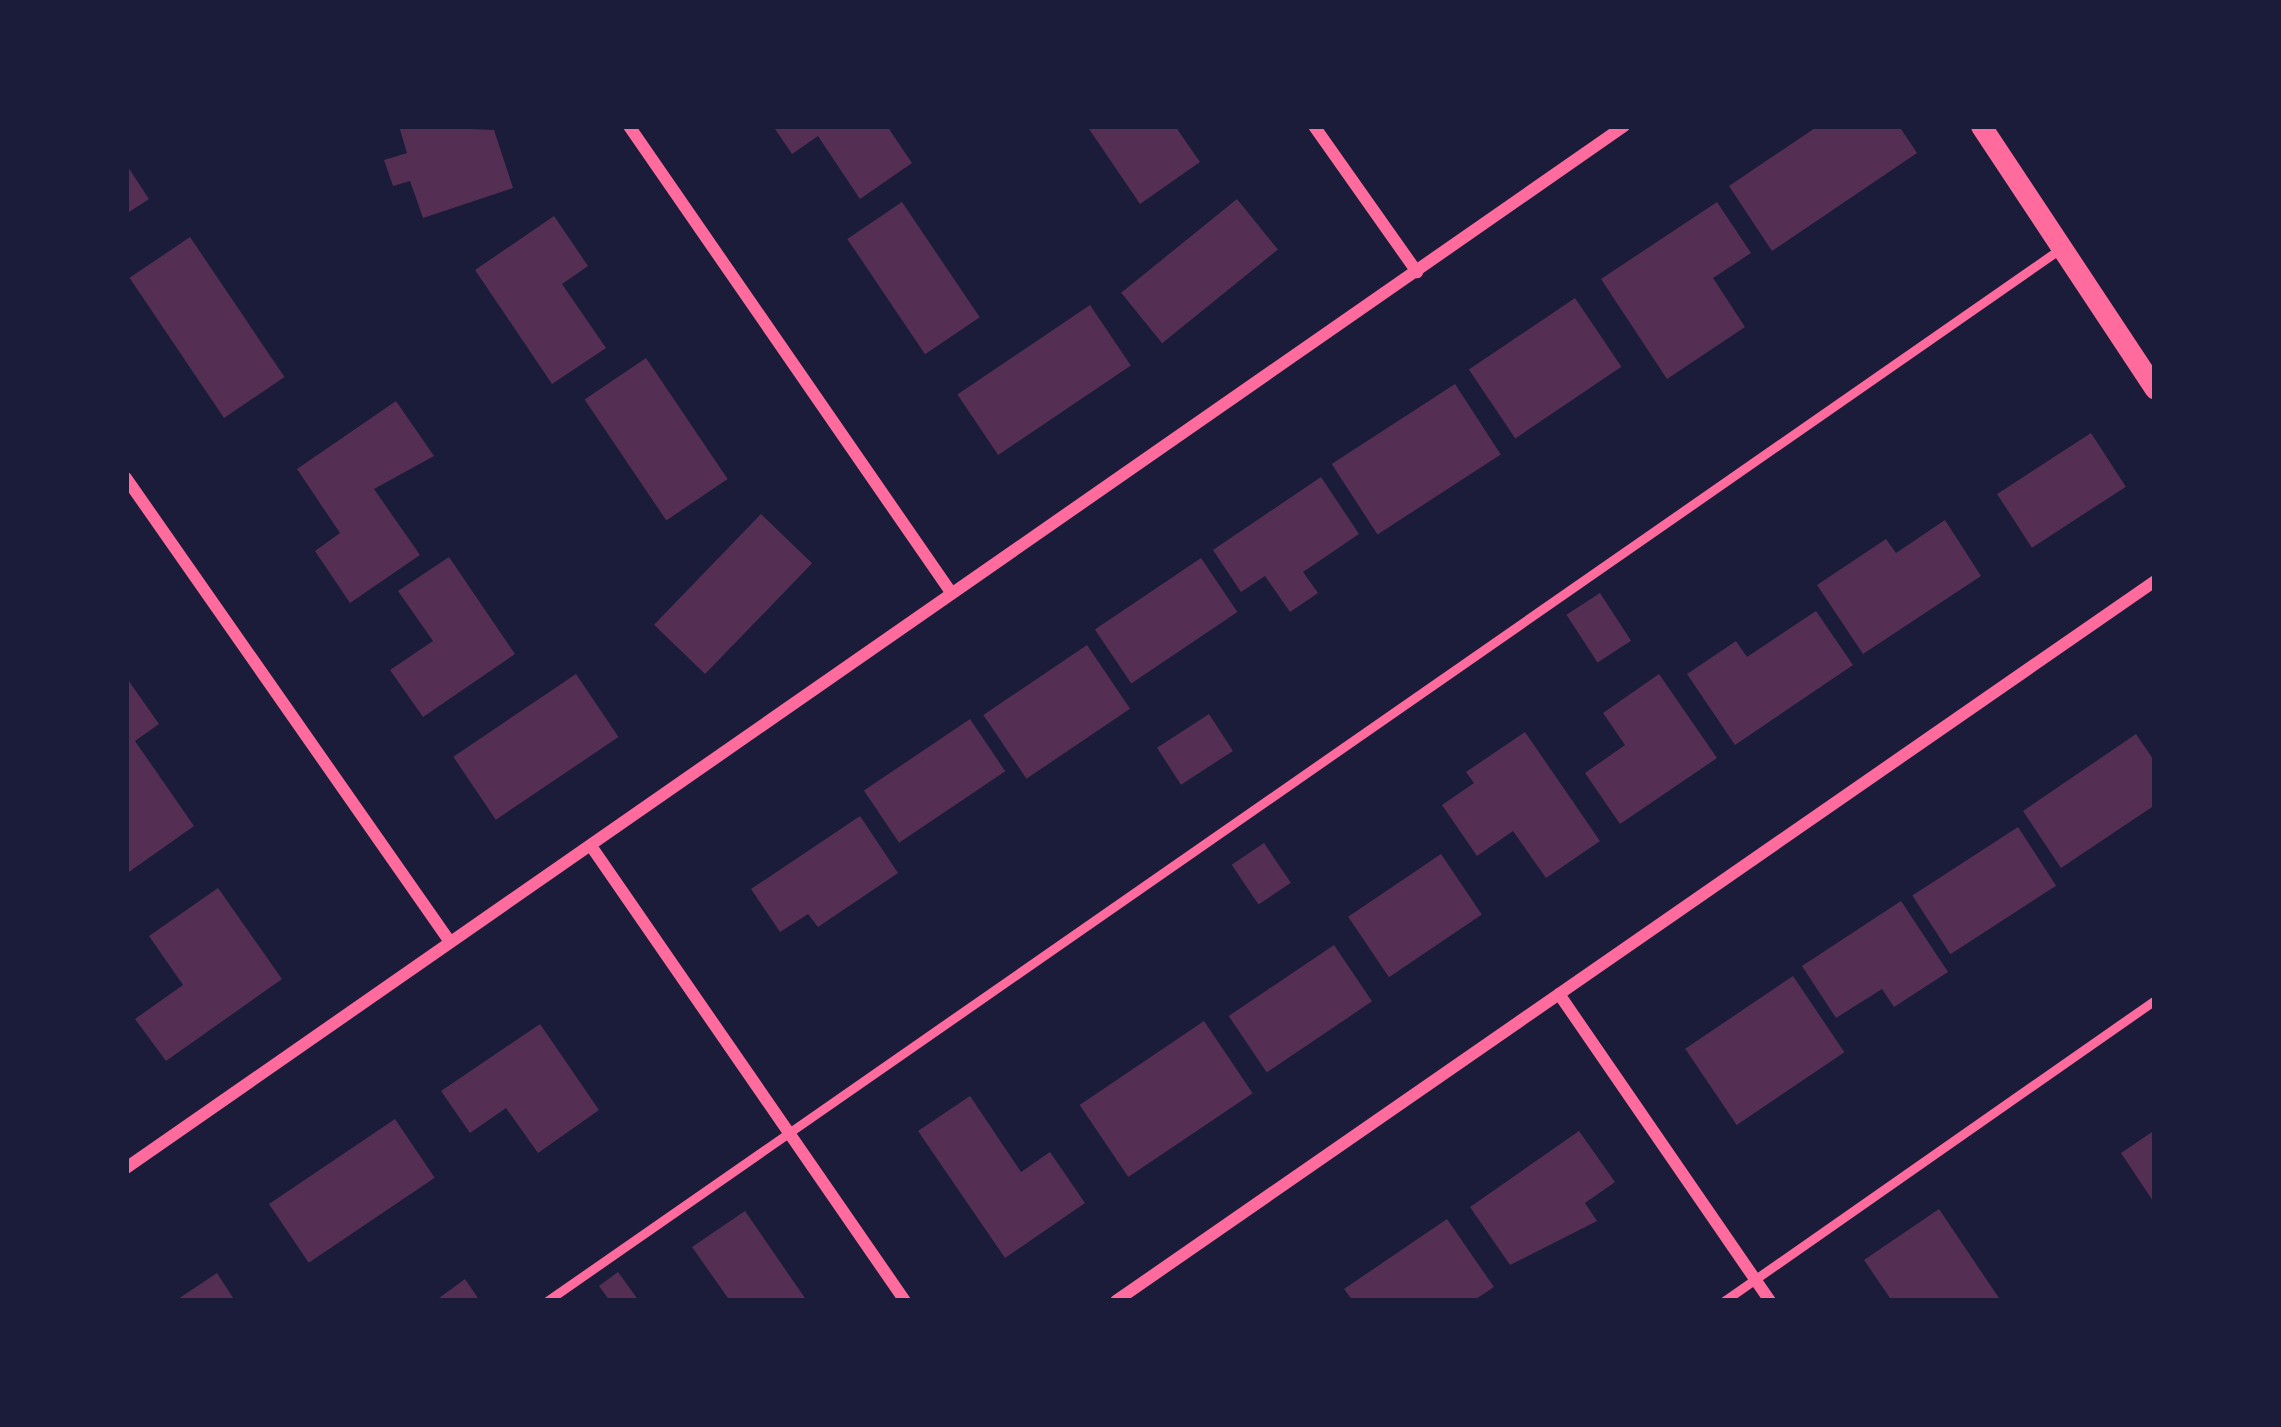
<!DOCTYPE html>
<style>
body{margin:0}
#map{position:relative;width:2281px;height:1427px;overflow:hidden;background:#1b1b3a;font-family:"Varela Round",sans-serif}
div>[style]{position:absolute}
.building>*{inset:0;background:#542f53;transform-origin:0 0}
.service>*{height:9px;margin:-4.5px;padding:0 4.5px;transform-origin:4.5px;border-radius:4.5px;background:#ff6b9d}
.minor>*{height:12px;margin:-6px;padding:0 6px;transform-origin:6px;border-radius:6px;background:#ff6b9d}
.tertiary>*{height:21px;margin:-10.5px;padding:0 10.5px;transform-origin:10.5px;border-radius:10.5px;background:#ff6b9d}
span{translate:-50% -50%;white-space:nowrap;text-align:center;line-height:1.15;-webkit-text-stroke:9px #1b1b3a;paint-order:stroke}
.frame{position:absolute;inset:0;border:129px solid #1b1b3a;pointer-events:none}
</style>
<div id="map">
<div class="building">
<i style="clip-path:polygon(399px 126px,494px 130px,513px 188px,423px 218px,410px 181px,393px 186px,384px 160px,407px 153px)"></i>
<i style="clip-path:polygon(773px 126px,887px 126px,912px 163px,860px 199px,818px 136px,792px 154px)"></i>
<i style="clip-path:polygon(1087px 126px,1175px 126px,1200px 162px,1140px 204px)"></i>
<i style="clip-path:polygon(1818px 126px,1899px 126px,1917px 153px,1772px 251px,1729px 186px)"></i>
<i style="clip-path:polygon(126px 164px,149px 199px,126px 214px)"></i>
<i style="left:1237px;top:199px;width:65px;height:149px;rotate:51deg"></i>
<i style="left:902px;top:202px;width:139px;height:66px;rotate:56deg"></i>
<i style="clip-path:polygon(1717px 202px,1751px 253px,1713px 278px,1745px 327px,1667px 379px,1601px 279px)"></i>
<i style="clip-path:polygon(554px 216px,588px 266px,562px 284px,606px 348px,552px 384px,475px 270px)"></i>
<i style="left:190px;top:237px;width:169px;height:73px;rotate:56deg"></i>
<i style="left:1575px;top:298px;width:83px;height:128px;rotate:56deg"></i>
<i style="left:1090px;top:305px;width:73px;height:160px;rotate:56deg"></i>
<i style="left:646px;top:358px;width:146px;height:74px;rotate:56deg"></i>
<i style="left:1455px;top:384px;width:84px;height:147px;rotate:57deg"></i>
<i style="clip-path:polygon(396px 401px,434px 456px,374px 489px,420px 555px,350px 603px,315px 551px,340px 533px,297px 469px)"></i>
<i style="left:2091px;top:433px;width:64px;height:112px;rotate:57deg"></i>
<i style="clip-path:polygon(1321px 477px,1359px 534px,1303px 572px,1318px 593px,1290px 612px,1265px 576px,1241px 592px,1213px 550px)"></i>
<i style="left:761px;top:514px;width:71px;height:154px;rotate:44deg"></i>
<i style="clip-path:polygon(1945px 520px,1981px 576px,1863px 654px,1817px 585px,1886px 539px,1896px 553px)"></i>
<i style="clip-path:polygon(449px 557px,515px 654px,423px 717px,390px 670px,433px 641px,398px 591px)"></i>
<i style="left:1201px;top:558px;width:65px;height:128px;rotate:56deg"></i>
<i style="left:1600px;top:593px;width:57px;height:40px;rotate:57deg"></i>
<i style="clip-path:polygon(1816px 611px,1853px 665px,1735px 745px,1687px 674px,1736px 641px,1747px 657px)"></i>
<i style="left:1087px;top:645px;width:77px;height:125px;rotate:56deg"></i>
<i style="left:576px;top:674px;width:76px;height:148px;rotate:56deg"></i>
<i style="clip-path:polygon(1659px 674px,1717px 758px,1620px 824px,1585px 773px,1625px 745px,1603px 713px)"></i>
<i style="clip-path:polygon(126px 677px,159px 724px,135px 741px,194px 826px,126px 874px)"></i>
<i style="left:1209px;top:714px;width:44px;height:62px;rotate:57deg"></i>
<i style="left:970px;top:719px;width:63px;height:128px;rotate:56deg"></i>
<i style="clip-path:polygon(1525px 732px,1600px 841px,1546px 878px,1513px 831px,1477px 856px,1442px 805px,1474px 783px,1466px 772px)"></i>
<i style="clip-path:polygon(2136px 734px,2155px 762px,2155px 805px,2061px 868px,2023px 811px)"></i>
<i style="clip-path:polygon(860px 816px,898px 873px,818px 927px,808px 914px,780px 932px,751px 889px)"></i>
<i style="left:2018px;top:827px;width:70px;height:126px;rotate:57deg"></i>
<i style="left:1264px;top:843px;width:48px;height:39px;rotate:56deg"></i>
<i style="left:1441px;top:854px;width:73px;height:112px;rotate:56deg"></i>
<i style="clip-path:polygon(218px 888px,282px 979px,166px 1061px,135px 1019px,183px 985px,149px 936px)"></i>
<i style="clip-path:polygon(1901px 901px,1948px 972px,1894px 1007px,1882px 989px,1836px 1018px,1802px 966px)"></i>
<i style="left:1334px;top:945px;width:68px;height:127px;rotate:56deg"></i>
<i style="left:1793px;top:976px;width:92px;height:130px;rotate:56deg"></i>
<i style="left:1204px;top:1021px;width:87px;height:150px;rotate:56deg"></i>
<i style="clip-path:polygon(540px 1024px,599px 1110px,538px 1153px,506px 1108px,470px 1133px,441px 1091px)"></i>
<i style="clip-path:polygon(970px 1096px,1021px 1172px,1050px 1152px,1085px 1203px,1005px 1258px,918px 1131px)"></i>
<i style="left:395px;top:1119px;width:71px;height:152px;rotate:56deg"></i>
<i style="clip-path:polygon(2155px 1130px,2155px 1204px,2121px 1153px)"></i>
<i style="clip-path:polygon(1579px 1131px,1615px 1182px,1585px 1203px,1597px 1221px,1510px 1265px,1470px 1207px)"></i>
<i style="clip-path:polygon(1939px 1209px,2001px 1301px,1892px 1301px,1864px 1260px)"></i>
<i style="clip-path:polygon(745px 1211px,807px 1301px,730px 1301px,692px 1247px)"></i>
<i style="clip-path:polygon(1447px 1219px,1494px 1287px,1473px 1301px,1353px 1301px,1344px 1289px)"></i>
<i style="clip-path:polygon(618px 1272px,639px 1301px,610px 1301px,599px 1286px)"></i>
<i style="clip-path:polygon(217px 1273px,235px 1301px,175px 1301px)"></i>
<i style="clip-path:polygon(465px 1279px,480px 1301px,435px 1301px)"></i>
</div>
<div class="service">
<i style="left:547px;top:1301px;width:1843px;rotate:-34.81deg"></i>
<i style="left:1724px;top:1301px;width:526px;rotate:-34.93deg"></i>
</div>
<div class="minor">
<i style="left:629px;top:126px;width:565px;rotate:55.38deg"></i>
<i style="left:1314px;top:126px;width:179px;rotate:54.8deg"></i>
<i style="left:126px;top:478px;width:562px;rotate:55.07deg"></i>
<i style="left:591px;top:846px;width:553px;rotate:55.39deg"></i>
<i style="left:1559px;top:994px;width:373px;rotate:55.5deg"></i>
<i style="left:126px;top:1168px;width:1825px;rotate:-34.82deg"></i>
<i style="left:1116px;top:1301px;width:1264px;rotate:-34.72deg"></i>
</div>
<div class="tertiary">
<i style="left:1981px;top:126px;width:315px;rotate:56.5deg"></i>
</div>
<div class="frame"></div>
</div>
